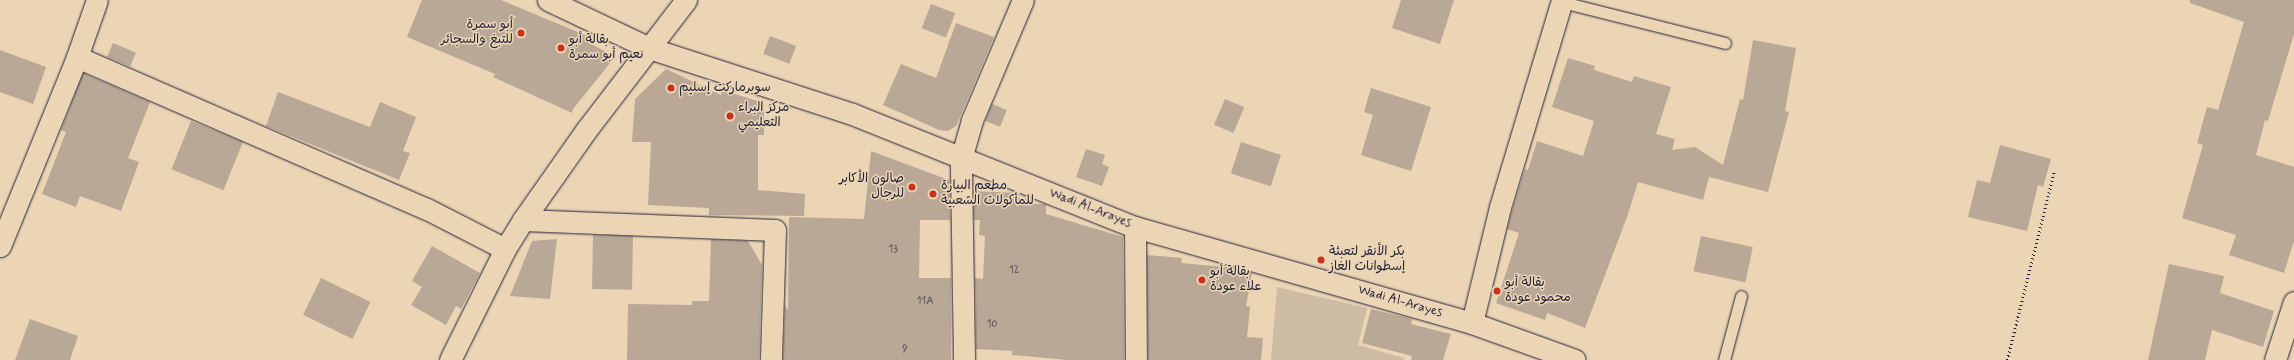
<!DOCTYPE html>
<meta charset="utf-8">
<style>
body{margin:0}
#map{position:relative;width:2294px;height:360px;overflow:hidden;background:#ebd5b4;font-family:Mynerve,"Playpen Sans Arabic",sans-serif}
div>[style]{position:absolute}
.green>*{inset:0;background:#cebba3}
.building>*{inset:0;background:#b9a896;transform-origin:0 0}
.path>*{height:2.5px;margin-top:-1.25px;transform-origin:0;background:repeating-linear-gradient(90deg,#22223b 0 1px,transparent 0 4px)}
.roads{filter:drop-shadow(0 0 1px #22223b) drop-shadow(0 0 1px #22223b)}
.service>*{height:11px;margin:-5.5px;padding:0 5.5px;transform-origin:5.5px;border-radius:5.5px;background:#ebd5b4}
.minor>*{height:21px;margin:-10.5px;padding:0 10.5px;transform-origin:10.5px;border-radius:10.5px;background:#ebd5b4}
.dots>*{width:11px;height:11px;translate:-50% -50%;box-sizing:border-box;border:2px solid #ebd5b4;border-radius:50%}
span{translate:-50% -50%;white-space:nowrap;text-align:center;line-height:1.15;-webkit-text-stroke:3px #ebd5b4;paint-order:stroke}
.number-label{font-size:11px;color:#484452}
.number-label span{-webkit-text-stroke-width:0}
.poi-label{font-size:13px;color:#22223b}
.right{translate:-100% -50%;text-align:right}
.left{translate:0 -50%;text-align:left}
.street-label{font-size:13px;color:#22223b}
</style>
<div id="map">
<div class="green">
<i style="clip-path:polygon(1277px 287px,1367px 308px,1358px 345px,1404px 358px,1404px 360px,1271px 360px)"></i>
</div>
<div class="building">
<i style="clip-path:polygon(422px 0,501px 0,590px 37px,588px 42px,615px 57px,573px 109px,572px 113px,493px 77px,495px 74px,407px 37px)"></i>
<i style="clip-path:polygon(1401px 0,1454px 0,1440px 44px,1392px 28px)"></i>
<i style="clip-path:polygon(2190px 0,2294px 0,2294px 34px,2268px 121px,2265px 120px,2256px 155px,2294px 167px,2294px 241px,2284px 273px,2229px 255px,2236px 235px,2182px 218px,2203px 145px,2197px 143px,2207px 107px,2218px 110px,2244px 22px,2190px 3px)"></i>
<i style="left:931px;top:4px;width:26px;height:26px;rotate:21deg"></i>
<i style="clip-path:polygon(956px 23px,994px 37px,956px 126px,948px 131px,939px 130px,883px 105px,901px 64px,936px 78px)"></i>
<i style="left:770px;top:36px;width:28px;height:19px;rotate:21deg"></i>
<i style="clip-path:polygon(1753px 40px,1796px 48px,1785px 111px,1789px 112px,1768px 192px,1709px 177px,1703px 200px,1638px 182px,1627px 217px,1585px 328px,1547px 313px,1545px 320px,1496px 303px,1519px 233px,1507px 229px,1512px 210px,1525px 169px,1528px 170px,1537px 141px,1583px 156px,1594px 121px,1552px 107px,1568px 58px,1595px 66px,1594px 70px,1632px 82px,1634px 76px,1671px 87px,1656px 134px,1675px 139px,1672px 150px,1695px 147px,1723px 165px,1740px 99px,1743px 100px)"></i>
<i style="left:113px;top:43px;width:25px;height:15px;rotate:23deg"></i>
<i style="clip-path:polygon(0 50px,46px 67px,33px 104px,0 92px)"></i>
<i style="clip-path:polygon(666px 69px,721px 95px,722px 90px,764px 103px,764px 135px,758px 135px,758px 190px,805px 194px,804px 216px,709px 215px,709px 208px,648px 205px,651px 142px,632px 142px,635px 99px)"></i>
<i style="clip-path:polygon(83px 73px,150px 102px,128px 158px,139px 162px,121px 211px,80px 196px,76px 207px,42px 194px,66px 132px,61px 130px)"></i>
<i style="clip-path:polygon(1371px 88px,1431px 107px,1411px 171px,1361px 155px,1373px 115px,1364px 112px)"></i>
<i style="clip-path:polygon(278px 92px,370px 127px,380px 102px,416px 117px,403px 151px,410px 153px,399px 180px,266px 126px)"></i>
<i style="left:1225px;top:99px;width:21px;height:28px;rotate:23deg"></i>
<i style="left:992px;top:104px;width:16px;height:18px;rotate:22deg"></i>
<i style="left:191px;top:121px;width:56px;height:52px;rotate:22deg"></i>
<i style="left:1241px;top:142px;width:42px;height:33px;rotate:18deg"></i>
<i style="clip-path:polygon(2000px 145px,2051px 159px,2043px 187px,2038px 185px,2027px 231px,1968px 217px,1977px 180px,1990px 183px)"></i>
<i style="clip-path:polygon(1086px 149px,1105px 155px,1102px 164px,1109px 167px,1102px 186px,1076px 177px)"></i>
<i style="clip-path:polygon(871px 151px,949px 180px,950px 220px,920px 220px,919px 278px,951px 278px,951px 360px,783px 360px,785px 305px,788px 311px,789px 217px,864px 219px)"></i>
<i style="clip-path:polygon(973px 191px,1019px 193px,1018px 198px,1032px 199px,1034px 200px,1034px 204px,1046px 204px,1046px 214px,1123px 237px,1124px 360px,1068px 360px,1012px 355px,1012px 351px,976px 349px,975px 278px,983px 279px,985px 236px,979px 235px,980px 220px,974px 220px)"></i>
<i style="left:593px;top:235px;width:40px;height:54px;rotate:1deg"></i>
<i style="left:1701px;top:236px;width:53px;height:36px;rotate:12deg"></i>
<i style="clip-path:polygon(557px 239px,550px 299px,510px 296px,532px 241px)"></i>
<i style="clip-path:polygon(711px 239px,748px 241px,762px 265px,759px 360px,627px 360px,628px 304px,692px 305px,692px 301px,709px 301px)"></i>
<i style="clip-path:polygon(432px 246px,480px 273px,461px 309px,456px 306px,446px 325px,411px 305px,422px 287px,412px 281px)"></i>
<i style="clip-path:polygon(1147px 255px,1182px 258px,1181px 263px,1235px 268px,1252px 273px,1246px 306px,1250px 307px,1247px 337px,1263px 338px,1261px 360px,1148px 360px)"></i>
<i style="clip-path:polygon(2169px 264px,2224px 276px,2220px 293px,2274px 311px,2263px 347px,2212px 330px,2205px 360px,2148px 360px)"></i>
<i style="left:321px;top:278px;width:55px;height:41px;rotate:26deg"></i>
<i style="clip-path:polygon(1371px 309px,1412px 319px,1411px 324px,1451px 334px,1443px 360px,1411px 360px,1412px 356px,1362px 343px)"></i>
<i style="clip-path:polygon(30px 319px,78px 336px,70px 360px,15px 360px)"></i>
</div>
<div class="path">
<i style="left:2007px;top:360px;width:195px;rotate:-76deg"></i>
</div>
<div class="roads">
<div class="service">
<i style="left:1562px;top:2px;width:168px;rotate:14.1deg"></i>
<i style="left:1724px;top:360px;width:66px;rotate:-75.1deg"></i>
</div>
<div class="minor">
<i style="left:548px;top:0;width:112px;rotate:25.4deg"></i>
<i style="left:649px;top:48px;width:213px;rotate:18deg"></i>
<i style="left:852px;top:114px;width:305px;rotate:21.8deg"></i>
<i style="left:1135px;top:227px;width:350px;rotate:15.9deg"></i>
<i style="left:1472px;top:323px;width:109px;rotate:19.8deg"></i>
<i style="left:77px;top:57px;width:382px;rotate:23.5deg"></i>
<i style="left:427px;top:209px;width:88px;rotate:27.1deg"></i>
<i style="left:523px;top:220px;width:252px;rotate:2.3deg"></i>
<i style="left:775px;top:230px;width:130px;rotate:91.8deg"></i>
<i style="left:1135px;top:227px;width:133px;rotate:89.6deg"></i>
<i style="left:0;top:246px;width:204px;rotate:-67.8deg"></i>
<i style="left:77px;top:57px;width:60px;rotate:-70.7deg"></i>
<i style="left:1472px;top:323px;width:119px;rotate:-76.4deg"></i>
<i style="left:1500px;top:207px;width:216px;rotate:-73.3deg"></i>
<i style="left:450px;top:360px;width:124px;rotate:-63.6deg"></i>
<i style="left:505px;top:249px;width:34px;rotate:-58deg"></i>
<i style="left:523px;top:220px;width:111px;rotate:-54.9deg"></i>
<i style="left:587px;top:129px;width:163px;rotate:-52.5deg"></i>
<i style="left:964px;top:360px;width:201px;rotate:-90.9deg"></i>
<i style="left:961px;top:159px;width:41px;rotate:-74.2deg"></i>
<i style="left:972px;top:120px;width:130px;rotate:-67deg"></i>
<i style="left:2275px;top:360px;width:61px;rotate:-71.9deg"></i>
</div>
</div>
<div class="dots">
<i style="left:521px;top:33px;background:#c8321e"></i>
<i style="left:561px;top:48px;background:#c8321e"></i>
<i style="left:671px;top:88px;background:#c8321e"></i>
<i style="left:730px;top:116px;background:#c8321e"></i>
<i style="left:912px;top:187px;background:#c8321e"></i>
<i style="left:933px;top:194px;background:#c8321e"></i>
<i style="left:1321px;top:260px;background:#c8321e"></i>
<i style="left:1202px;top:280px;background:#c8321e"></i>
<i style="left:1497px;top:291px;background:#c8321e"></i>
</div>
<div class="number-label">
<span style="left:893px;top:249px">13</span>
<span style="left:1014px;top:270px">12</span>
<span style="left:925px;top:301px">11A</span>
<span style="left:992px;top:324px">10</span>
<span style="left:905px;top:349px">9</span>
</div>
<div class="poi-label">
<span class="right" style="left:513px;top:33px">أبو سمرة<br>للتبغ والسجائر</span>
<span class="left" style="left:569px;top:48px">بقالة أبو<br>نعيم أبو سمرة</span>
<span class="left" style="left:679px;top:88px">سوبرماركت إسليم</span>
<span class="left" style="left:738px;top:116px">مركز البراء<br>التعليمي</span>
<span class="right" style="left:904px;top:187px">صالون الأكابر<br>للرجال</span>
<span class="left" style="left:941px;top:194px">مطعم البيارة<br>للمأكولات الشعبية</span>
<span class="left" style="left:1329px;top:260px">بكر الأنقر لتعبئة<br>إسطوانات الغاز</span>
<span class="left" style="left:1210px;top:280px">بقالة أبو<br>علاء عودة</span>
<span class="left" style="left:1505px;top:291px">بقالة أبو<br>محمود عودة</span>
</div>
<div class="street-label">
<span style="left:1090px;top:209px;rotate:21deg">Wadi Al-Arayes</span>
<span style="left:1400px;top:302px;rotate:16deg">Wadi Al-Arayes</span>
</div>
</div>
